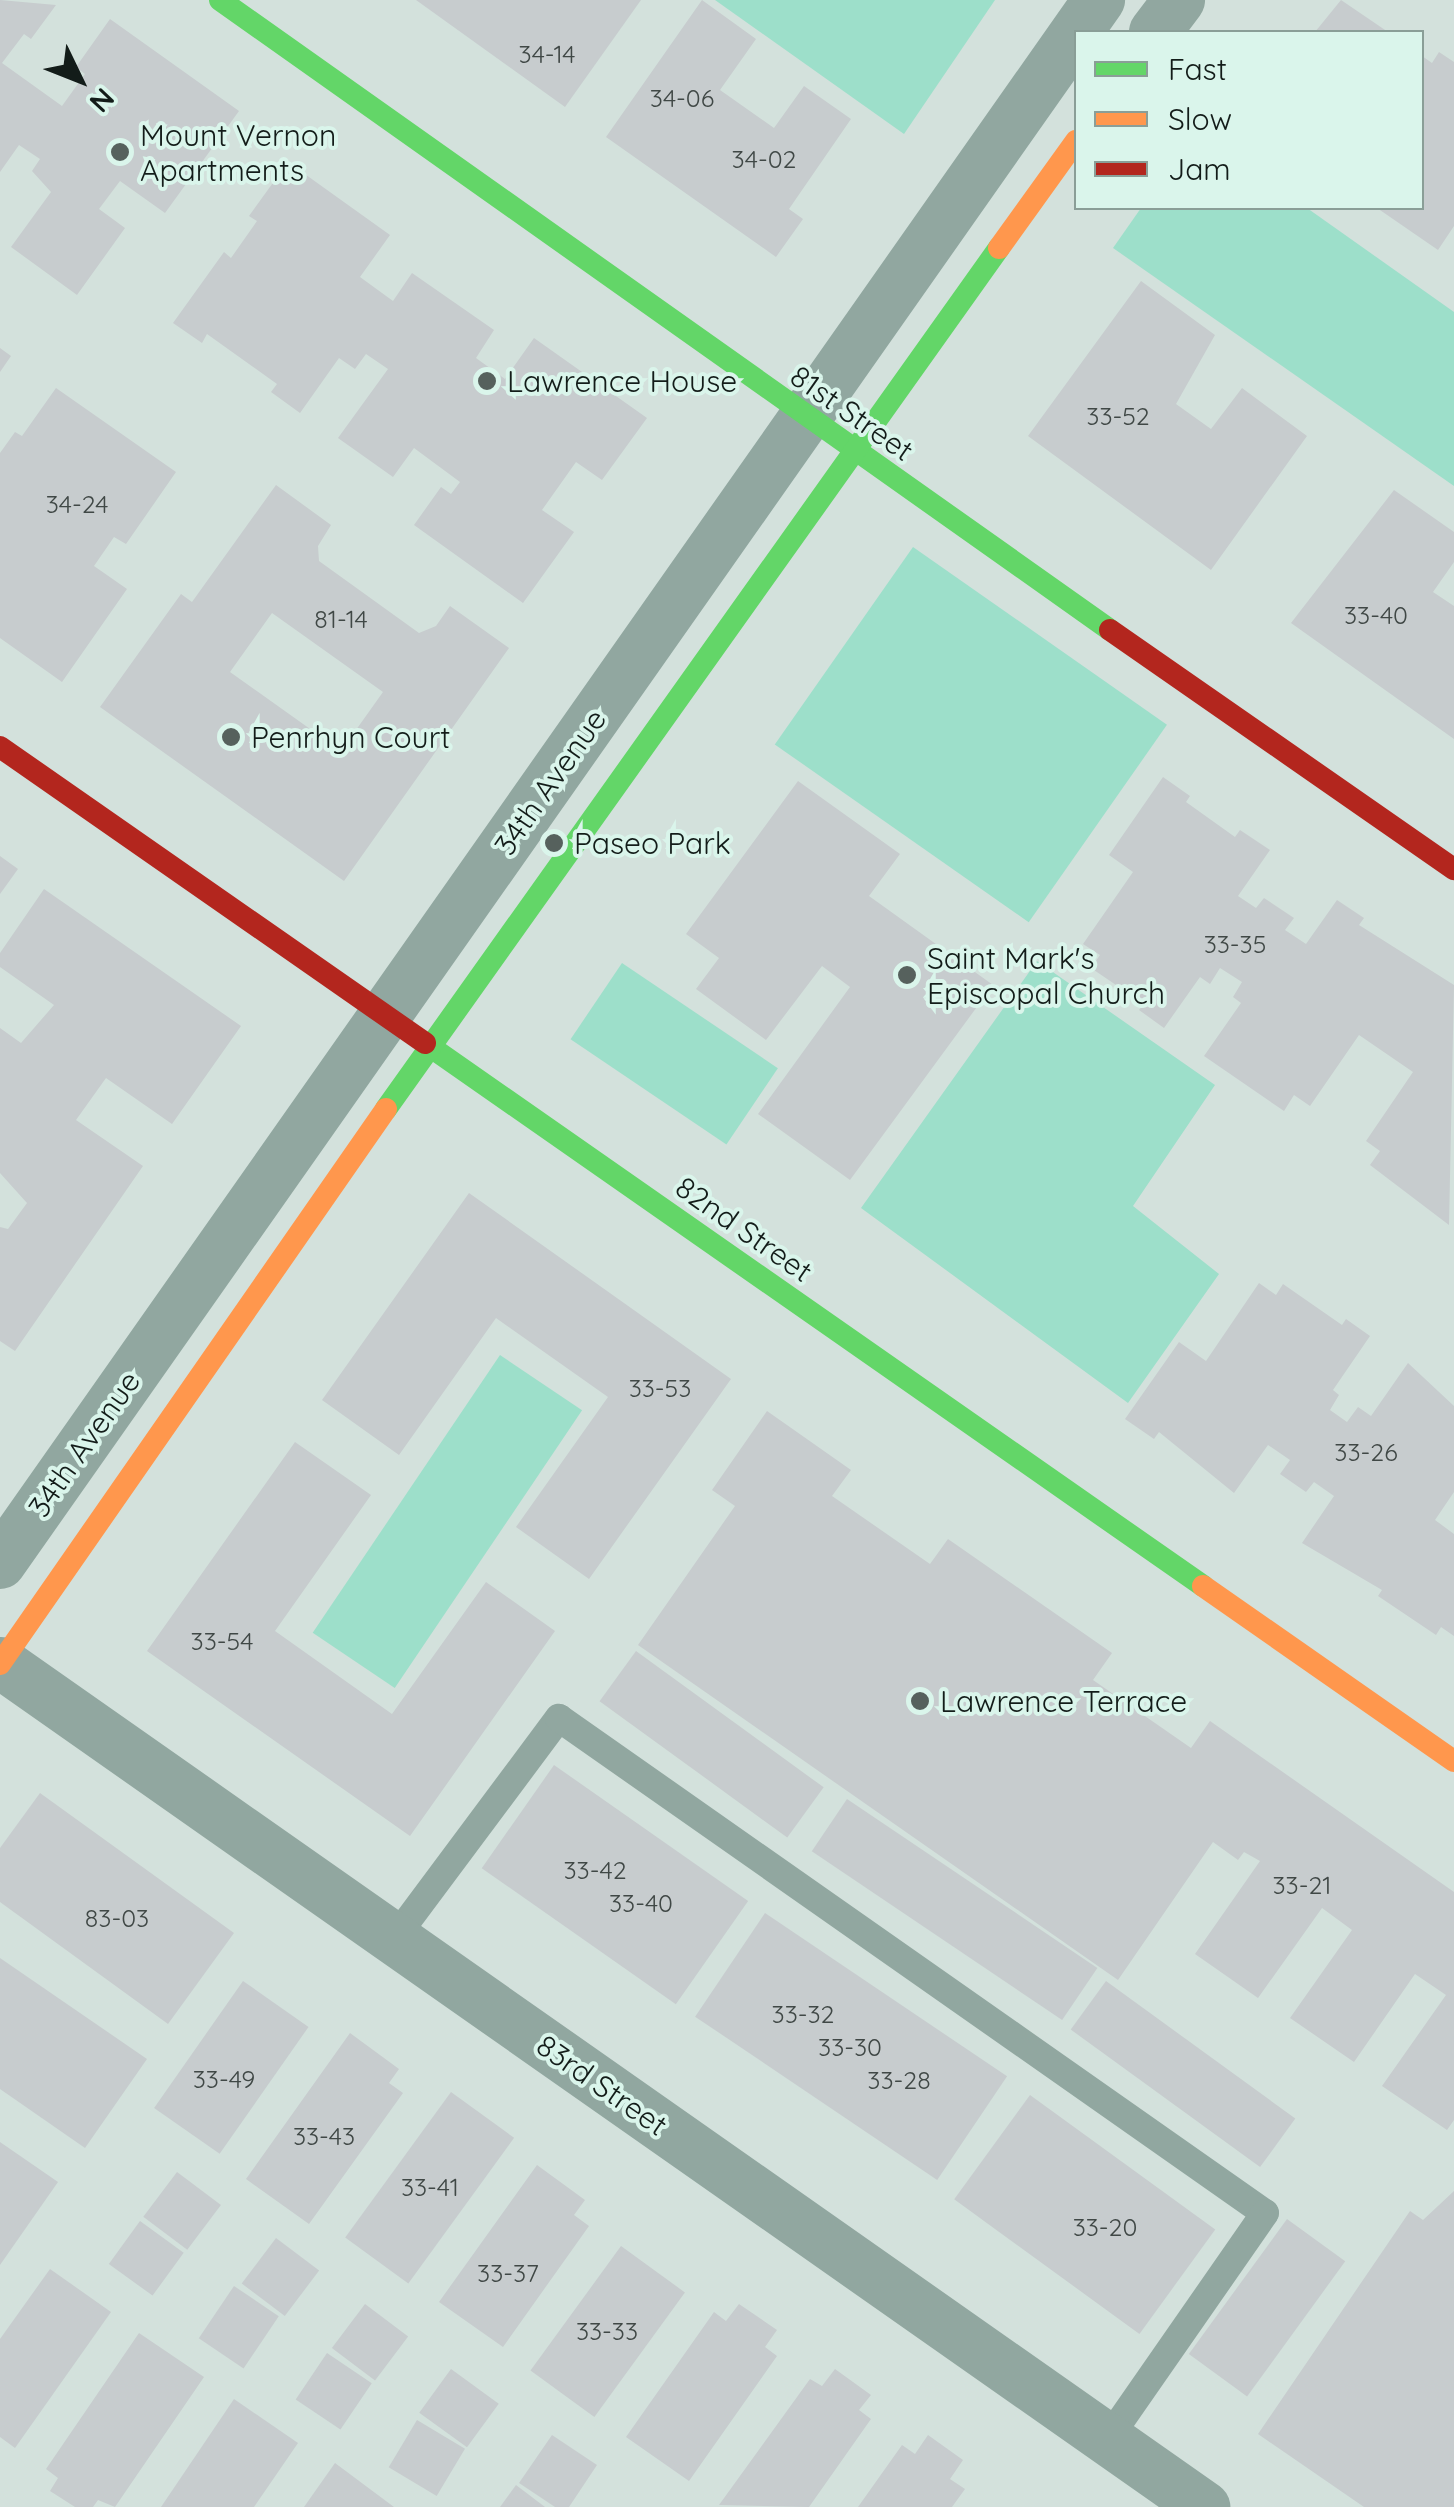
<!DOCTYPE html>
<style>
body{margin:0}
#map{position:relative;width:1454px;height:2507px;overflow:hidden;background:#d3e1dc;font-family:Quicksand,sans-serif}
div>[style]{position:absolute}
.green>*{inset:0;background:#9ddfca;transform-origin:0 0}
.building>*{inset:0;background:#c7ccce;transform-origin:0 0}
.lane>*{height:28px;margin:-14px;padding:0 14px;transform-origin:14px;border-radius:14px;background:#91a7a0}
.street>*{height:52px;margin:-26px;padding:0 26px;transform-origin:26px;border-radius:26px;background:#91a7a0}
.fast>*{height:22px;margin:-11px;padding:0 11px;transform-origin:11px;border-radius:11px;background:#63d668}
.slow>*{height:22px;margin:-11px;padding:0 11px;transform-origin:11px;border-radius:11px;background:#ff974d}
.jam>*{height:22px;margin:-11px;padding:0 11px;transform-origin:11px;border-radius:11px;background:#b3261e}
.dots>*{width:28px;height:28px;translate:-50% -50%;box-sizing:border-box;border:5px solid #daf5eb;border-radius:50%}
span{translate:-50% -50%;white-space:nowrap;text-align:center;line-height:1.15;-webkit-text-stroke:8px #daf5eb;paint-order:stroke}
.number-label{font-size:25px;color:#404846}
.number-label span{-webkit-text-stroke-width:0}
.poi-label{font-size:30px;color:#131c19}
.left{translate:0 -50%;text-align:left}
.street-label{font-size:30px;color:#131c19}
.legend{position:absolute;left:1074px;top:30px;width:350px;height:180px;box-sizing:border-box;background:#daf5eb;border:2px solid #8a9e97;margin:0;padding:12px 18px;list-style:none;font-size:30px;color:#131c19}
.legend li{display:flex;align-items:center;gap:20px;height:50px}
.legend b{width:50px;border:2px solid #8a9e97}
.north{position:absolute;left:30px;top:30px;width:100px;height:100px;-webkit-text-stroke:8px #daf5eb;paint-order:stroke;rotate:133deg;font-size:28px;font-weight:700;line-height:40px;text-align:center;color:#131c19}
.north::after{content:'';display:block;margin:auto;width:35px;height:45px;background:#131c19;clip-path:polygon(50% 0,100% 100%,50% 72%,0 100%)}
</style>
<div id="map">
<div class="green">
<i style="clip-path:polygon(715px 0,995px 0,904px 134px)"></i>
<i style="clip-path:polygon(1141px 208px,1307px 208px,1454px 312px,1454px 486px,1113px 248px)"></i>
<i style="left:913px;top:547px;width:310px;height:241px;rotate:35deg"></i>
<i style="clip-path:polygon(1037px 961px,1215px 1085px,1133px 1206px,1219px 1274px,1128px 1403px,861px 1208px)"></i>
<i style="left:622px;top:963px;width:188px;height:92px;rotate:34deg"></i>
<i style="left:500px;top:1355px;width:99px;height:335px;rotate:34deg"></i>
</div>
<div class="building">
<i style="clip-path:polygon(0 0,56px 5px,31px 39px,24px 34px,2px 63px,62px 106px,85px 74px,76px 67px,110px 19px,239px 111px,165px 213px,120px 181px,99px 209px,125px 228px,77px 295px,11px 247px,51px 192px,32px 171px,40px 159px,19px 145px,0 172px)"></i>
<i style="clip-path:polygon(416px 0,641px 0,565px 107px)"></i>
<i style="clip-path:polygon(702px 0,756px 39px,720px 90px,774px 128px,804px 86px,851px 119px,789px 209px,803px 219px,776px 257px,606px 137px)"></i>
<i style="clip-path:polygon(1341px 0,1388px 32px,1315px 32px)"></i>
<i style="clip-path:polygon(1439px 52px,1454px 62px,1454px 226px,1438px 250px,1377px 208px,1422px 208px,1422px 56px,1432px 63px)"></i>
<i style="clip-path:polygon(288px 162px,390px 235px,360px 277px,393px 301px,412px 273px,494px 330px,476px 358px,505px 379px,534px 338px,647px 418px,602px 480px,576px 462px,542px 510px,574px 532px,523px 603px,414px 525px,441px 487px,451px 494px,460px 482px,414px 448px,393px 477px,338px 438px,388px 369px,366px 354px,355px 369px,339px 358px,300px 413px,271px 392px,277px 384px,207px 334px,202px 343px,173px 323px,224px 252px,231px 258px,257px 221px,249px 216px)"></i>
<i style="clip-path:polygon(1141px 281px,1215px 335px,1176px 404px,1211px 429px,1242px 388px,1307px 436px,1211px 570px,1028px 436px)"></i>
<i style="clip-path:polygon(0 348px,11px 356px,0 372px)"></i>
<i style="clip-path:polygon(56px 388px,176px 472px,126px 544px,114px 537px,94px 566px,127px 589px,62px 682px,0 638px,0 453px,15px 432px,22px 436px)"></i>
<i style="clip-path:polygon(evenodd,276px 485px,331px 525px,318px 546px,319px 561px,419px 633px,436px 626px,450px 606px,509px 648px,344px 881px,100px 707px,181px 594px,192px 602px,276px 485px,272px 613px,383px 692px,341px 751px,230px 672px,272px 613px)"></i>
<i style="clip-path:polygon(1394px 490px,1454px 532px,1454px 562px,1433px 592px,1454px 606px,1454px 739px,1291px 623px)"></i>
<i style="clip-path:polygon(1163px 777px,1190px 796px,1186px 802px,1235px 837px,1240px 830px,1270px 850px,1238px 896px,1256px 908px,1264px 898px,1294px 918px,1285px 930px,1306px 944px,1337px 900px,1364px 918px,1359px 925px,1454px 985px,1449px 1225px,1370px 1165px,1380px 1151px,1366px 1141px,1413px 1072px,1359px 1035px,1310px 1106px,1294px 1095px,1284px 1111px,1204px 1056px,1241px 1003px,1233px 997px,1242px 982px,1220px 968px,1210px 984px,1200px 977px,1164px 1028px,1139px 1010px,1144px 1004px,1091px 968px,1100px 955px,1083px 944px,1133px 872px,1109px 855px)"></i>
<i style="clip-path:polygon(798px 781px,900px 854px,869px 896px,993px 985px,850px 1180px,758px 1114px,850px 987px,822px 966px,766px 1040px,696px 989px,719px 958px,686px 934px)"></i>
<i style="clip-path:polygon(0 856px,18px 869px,0 894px)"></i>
<i style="clip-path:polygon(44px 889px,241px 1026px,172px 1124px,106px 1078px,76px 1120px,143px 1166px,15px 1351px,0 1341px,0 1227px,8px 1229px,27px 1203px,0 1173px,0 1028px,21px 1043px,54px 1005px,0 967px,0 953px)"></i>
<i style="clip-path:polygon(469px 1193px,731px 1379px,589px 1579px,516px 1527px,608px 1397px,496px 1318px,399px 1455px,322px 1400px)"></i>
<i style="clip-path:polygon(1259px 1283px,1276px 1295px,1283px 1284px,1342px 1325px,1346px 1319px,1370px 1336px,1333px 1390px,1339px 1395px,1330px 1410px,1347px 1422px,1358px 1407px,1371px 1416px,1408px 1363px,1454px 1406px,1454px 1492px,1435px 1520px,1454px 1534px,1454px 1636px,1441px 1627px,1436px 1635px,1378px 1596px,1382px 1590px,1302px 1543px,1334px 1496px,1314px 1482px,1306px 1492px,1280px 1474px,1290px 1460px,1268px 1445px,1234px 1493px,1159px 1432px,1154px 1439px,1125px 1419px,1179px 1342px,1206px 1361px)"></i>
<i style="clip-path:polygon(767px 1411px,851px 1470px,832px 1496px,930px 1564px,948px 1539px,1112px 1653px,1093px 1680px,1191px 1748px,1210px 1721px,1454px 1892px,1454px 2120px,1447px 2130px,1382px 2086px,1446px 1995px,1415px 1974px,1354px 2062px,1290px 2018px,1352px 1930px,1322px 1908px,1258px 1998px,1195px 1954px,1260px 1861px,1244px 1852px,1238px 1860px,1213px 1842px,1118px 1980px,638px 1645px,735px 1506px,712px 1490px)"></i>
<i style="clip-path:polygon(295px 1442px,371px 1495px,275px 1631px,392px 1714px,486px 1582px,555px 1631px,410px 1836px,147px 1651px)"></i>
<i style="left:636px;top:1651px;width:232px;height:62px;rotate:36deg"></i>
<i style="left:554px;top:1765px;width:237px;height:126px;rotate:35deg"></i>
<i style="clip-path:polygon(40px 1793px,234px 1933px,168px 2024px,0 1902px,0 1848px)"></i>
<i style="left:847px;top:1799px;width:302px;height:63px;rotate:34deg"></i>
<i style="left:765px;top:1913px;width:292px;height:125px;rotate:34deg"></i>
<i style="clip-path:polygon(0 1958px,147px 2059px,85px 2148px,0 2089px)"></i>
<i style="left:243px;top:1981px;width:80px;height:155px;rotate:35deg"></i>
<i style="left:1106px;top:1981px;width:234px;height:60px;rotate:36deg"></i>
<i style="clip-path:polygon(350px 2033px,399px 2069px,389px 2083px,403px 2093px,309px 2224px,246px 2179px)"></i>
<i style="left:451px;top:2092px;width:78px;height:180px;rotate:36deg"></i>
<i style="left:1030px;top:2095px;width:229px;height:129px;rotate:36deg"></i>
<i style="clip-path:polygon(0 2142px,58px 2182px,0 2265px)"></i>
<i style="clip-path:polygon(537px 2165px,585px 2200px,574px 2215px,589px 2226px,503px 2347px,439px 2302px)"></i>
<i style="left:177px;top:2172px;width:55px;height:56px;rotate:37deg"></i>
<i style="clip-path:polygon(1454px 2191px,1454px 2507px,1364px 2507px,1258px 2434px,1410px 2211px,1423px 2220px)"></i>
<i style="left:1287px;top:2219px;width:72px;height:167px;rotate:36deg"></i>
<i style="left:140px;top:2221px;width:54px;height:53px;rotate:36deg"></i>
<i style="left:276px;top:2238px;width:54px;height:57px;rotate:37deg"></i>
<i style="left:621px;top:2246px;width:79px;height:154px;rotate:36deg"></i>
<i style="clip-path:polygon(50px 2269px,111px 2312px,15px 2448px,0 2437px,0 2339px)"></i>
<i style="left:234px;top:2286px;width:54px;height:63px;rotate:34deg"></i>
<i style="left:365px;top:2304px;width:54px;height:55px;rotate:37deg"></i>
<i style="clip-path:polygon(739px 2304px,777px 2330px,765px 2347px,777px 2356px,689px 2481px,626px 2437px,714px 2312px,726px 2321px)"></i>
<i style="clip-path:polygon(139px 2333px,204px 2377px,115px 2507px,98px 2500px,93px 2507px,75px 2507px,50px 2491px,58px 2478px,46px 2469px)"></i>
<i style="left:327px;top:2353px;width:54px;height:56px;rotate:34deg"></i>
<i style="left:451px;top:2369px;width:59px;height:54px;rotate:36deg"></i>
<i style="clip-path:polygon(835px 2369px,871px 2395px,859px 2410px,871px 2419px,809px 2507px,719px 2505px,810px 2379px,822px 2386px)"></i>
<i style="clip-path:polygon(234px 2399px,298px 2443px,254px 2507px,161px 2507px)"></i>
<i style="left:417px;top:2420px;width:56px;height:55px;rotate:31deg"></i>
<i style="clip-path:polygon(552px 2435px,597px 2465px,569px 2507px,555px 2507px,519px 2483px)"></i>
<i style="clip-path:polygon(928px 2435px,963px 2460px,950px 2479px,965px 2489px,952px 2507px,858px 2507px,902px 2445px,915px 2454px)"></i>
<i style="clip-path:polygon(335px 2463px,394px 2507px,304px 2507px)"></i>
<i style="clip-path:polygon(516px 2485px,545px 2507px,500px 2507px)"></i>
</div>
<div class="lane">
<i style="left:394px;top:1939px;width:276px;rotate:-53.3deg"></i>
<i style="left:559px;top:1718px;width:862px;rotate:35.04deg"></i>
<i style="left:1265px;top:2213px;width:275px;rotate:124.8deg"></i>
</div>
<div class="street">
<i style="left:1155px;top:32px;width:40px;rotate:-53deg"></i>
<i style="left:0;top:1563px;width:1911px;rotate:-54.89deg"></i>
<i style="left:1px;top:1663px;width:1470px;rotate:35.05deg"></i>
</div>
<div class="fast">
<i style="left:220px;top:0;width:1090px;rotate:35.29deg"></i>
<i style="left:425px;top:1043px;width:949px;rotate:34.91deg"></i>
<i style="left:386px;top:1109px;width:1057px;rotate:-54.55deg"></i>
</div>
<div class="slow">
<i style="left:999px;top:248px;width:132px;rotate:-54.3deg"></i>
<i style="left:1203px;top:1586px;width:306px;rotate:34.9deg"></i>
<i style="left:0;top:1664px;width:676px;rotate:-55.18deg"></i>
</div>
<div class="jam">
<i style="left:1110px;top:630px;width:419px;rotate:34.8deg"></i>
<i style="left:0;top:747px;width:518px;rotate:34.86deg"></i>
</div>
<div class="dots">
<i style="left:120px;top:152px;background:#56615d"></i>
<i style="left:487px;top:381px;background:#56615d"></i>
<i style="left:231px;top:737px;background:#56615d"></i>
<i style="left:554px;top:843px;background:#56615d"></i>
<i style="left:907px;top:975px;background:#56615d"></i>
<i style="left:920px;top:1701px;background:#56615d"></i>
</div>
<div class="number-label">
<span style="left:547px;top:54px">34-14</span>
<span style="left:682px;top:98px">34-06</span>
<span style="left:764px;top:159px">34-02</span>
<span style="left:1118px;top:416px">33-52</span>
<span style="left:77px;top:504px">34-24</span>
<span style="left:1376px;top:615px">33-40</span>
<span style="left:341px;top:619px">81-14</span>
<span style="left:1235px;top:944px">33-35</span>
<span style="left:660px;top:1388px">33-53</span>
<span style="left:1366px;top:1452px">33-26</span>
<span style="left:222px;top:1641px">33-54</span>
<span style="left:595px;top:1870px">33-42</span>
<span style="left:1302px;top:1885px">33-21</span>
<span style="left:641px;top:1903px">33-40</span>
<span style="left:117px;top:1918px">83-03</span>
<span style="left:803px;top:2014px">33-32</span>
<span style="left:850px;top:2047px">33-30</span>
<span style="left:224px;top:2079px">33-49</span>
<span style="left:899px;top:2080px">33-28</span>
<span style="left:324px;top:2136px">33-43</span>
<span style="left:430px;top:2187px">33-41</span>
<span style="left:1105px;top:2227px">33-20</span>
<span style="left:508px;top:2273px">33-37</span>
<span style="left:607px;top:2331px">33-33</span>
</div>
<div class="poi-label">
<span class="left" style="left:140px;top:152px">Mount Vernon<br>Apartments</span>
<span class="left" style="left:507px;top:381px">Lawrence House</span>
<span class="left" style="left:251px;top:737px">Penrhyn Court</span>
<span class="left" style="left:574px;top:843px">Paseo Park</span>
<span class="left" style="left:927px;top:975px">Saint Mark's<br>Episcopal Church</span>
<span class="left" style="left:940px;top:1701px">Lawrence Terrace</span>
</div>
<div class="street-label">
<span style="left:852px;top:413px;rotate:35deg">81st Street</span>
<span style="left:550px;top:782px;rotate:-55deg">34th Avenue</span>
<span style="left:744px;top:1229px;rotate:35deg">82nd Street</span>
<span style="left:84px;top:1444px;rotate:-55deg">34th Avenue</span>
<span style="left:602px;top:2085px;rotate:35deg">83rd Street</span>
</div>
<ul class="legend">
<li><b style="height:12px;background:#63d668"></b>Fast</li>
<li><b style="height:12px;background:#ff974d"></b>Slow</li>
<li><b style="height:12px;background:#b3261e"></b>Jam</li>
</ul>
<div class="north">N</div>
</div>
